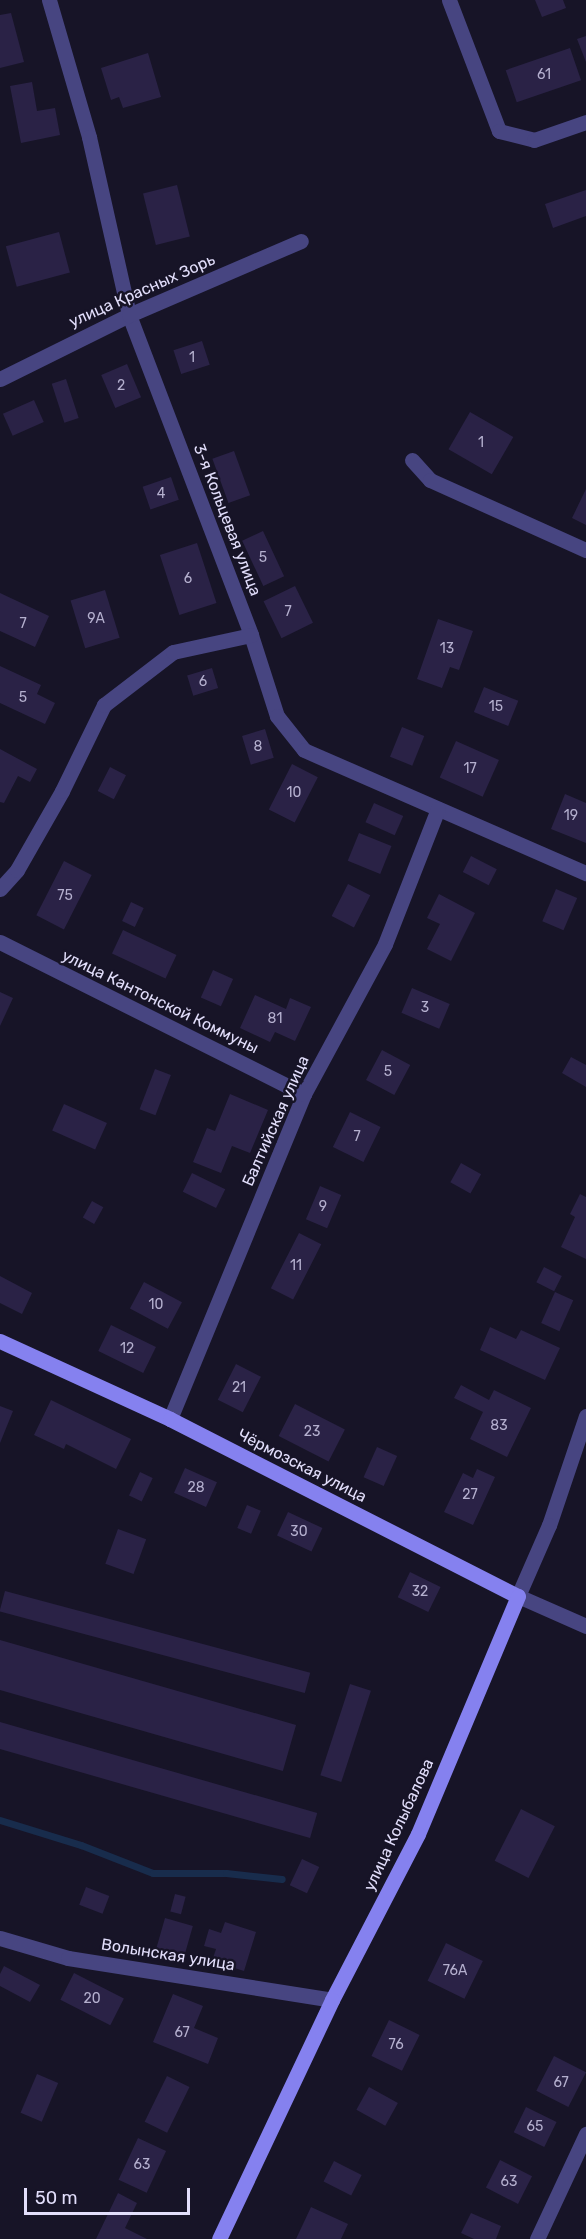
<!DOCTYPE html>
<meta charset="utf-8">
<style>
body{margin:0}
#map{position:relative;width:586px;height:2239px;overflow:hidden;background:#171427;font-family:Rubik,sans-serif}
div>[style]{position:absolute}
.stream>*{height:7px;margin:-3.5px;padding:0 3.5px;transform-origin:3.5px;border-radius:3.5px;background:#182c4c}
.building>*{inset:0;background:#2a2246;transform-origin:0 0}
.street>*{height:15px;margin:-7.5px;padding:0 7.5px;transform-origin:7.5px;border-radius:7.5px;background:#474581}
.secondary>*{height:15px;margin:-7.5px;padding:0 7.5px;transform-origin:7.5px;border-radius:7.5px;background:#8581ef}
span{translate:-50% -50%;white-space:nowrap;text-align:center;line-height:1.15;-webkit-text-stroke:5px #171427;paint-order:stroke}
.number-label{font-size:14px;color:#b4afce}
.number-label span{-webkit-text-stroke-width:0}
.street-label{font-size:16px;color:#e2defb}
.scale{position:absolute;left:24px;top:2188px;width:166px;height:27px;box-sizing:border-box;border:3px solid #e2defb;border-top:0;padding-left:8px;font-size:18px;line-height:21px;white-space:nowrap;color:#e2defb;-webkit-text-stroke:4px #171427;paint-order:stroke}
</style>
<div id="map">
<div class="stream">
<i style="left:0;top:1820px;width:85px;rotate:17.2deg"></i>
<i style="left:81px;top:1845px;width:77px;rotate:21.3deg"></i>
<i style="left:153px;top:1873px;width:73px"></i>
<i style="left:226px;top:1873px;width:56px;rotate:6.1deg"></i>
</div>
<div class="building">
<i style="clip-path:polygon(535px 0,563px 0,566px 8px,542px 17px)"></i>
<i style="clip-path:polygon(11px 13px,24px 62px,0 68px,0 15px)"></i>
<i style="clip-path:polygon(586px 36px,586px 62px,577px 39px)"></i>
<i style="left:570px;top:48px;width:34px;height:68px;rotate:71deg"></i>
<i style="clip-path:polygon(148px 53px,161px 97px,123px 108px,119px 97px,111px 100px,101px 68px)"></i>
<i style="clip-path:polygon(32px 82px,37px 111px,55px 108px,60px 135px,21px 143px,10px 86px)"></i>
<i style="left:177px;top:185px;width:53px;height:35px;rotate:76deg"></i>
<i style="clip-path:polygon(586px 190px,586px 216px,553px 228px,545px 204px)"></i>
<i style="left:59px;top:232px;width:42px;height:55px;rotate:75deg"></i>
<i style="left:202px;top:341px;width:25px;height:30px;rotate:72deg"></i>
<i style="left:127px;top:364px;width:36px;height:28px;rotate:67deg"></i>
<i style="left:66px;top:379px;width:41px;height:15px;rotate:72deg"></i>
<i style="left:34px;top:400px;width:24px;height:34px;rotate:66deg"></i>
<i style="left:470px;top:412px;width:50px;height:43px;rotate:30deg"></i>
<i style="left:234px;top:451px;width:47px;height:23px;rotate:70deg"></i>
<i style="left:171px;top:477px;width:24px;height:30px;rotate:71deg"></i>
<i style="clip-path:polygon(586px 489px,586px 525px,572px 518px)"></i>
<i style="left:263px;top:531px;width:50px;height:23px;rotate:65deg"></i>
<i style="left:197px;top:543px;width:63px;height:39px;rotate:72deg"></i>
<i style="left:295px;top:586px;width:41px;height:35px;rotate:64deg"></i>
<i style="left:105px;top:590px;width:50px;height:36px;rotate:73deg"></i>
<i style="clip-path:polygon(0 593px,49px 616px,35px 647px,0 631px)"></i>
<i style="clip-path:polygon(438px 619px,473px 631px,459px 670px,450px 667px,442px 688px,417px 679px)"></i>
<i style="clip-path:polygon(0 666px,41px 685px,37px 694px,55px 703px,45px 724px,0 703px)"></i>
<i style="left:212px;top:668px;width:21px;height:26px;rotate:73deg"></i>
<i style="left:484px;top:687px;width:37px;height:27px;rotate:22deg"></i>
<i style="left:402px;top:727px;width:24px;height:32px;rotate:22deg"></i>
<i style="left:265px;top:729px;width:30px;height:24px;rotate:73deg"></i>
<i style="left:456px;top:741px;width:47px;height:40px;rotate:24deg"></i>
<i style="clip-path:polygon(0 749px,37px 769px,30px 782px,18px 776px,4px 803px,0 802px)"></i>
<i style="left:292px;top:764px;width:29px;height:51px;rotate:27deg"></i>
<i style="left:110px;top:767px;width:18px;height:27px;rotate:27deg"></i>
<i style="clip-path:polygon(565px 794px,586px 803px,586px 843px,551px 829px)"></i>
<i style="left:374px;top:803px;width:32px;height:21px;rotate:24deg"></i>
<i style="left:359px;top:833px;width:35px;height:30px;rotate:22deg"></i>
<i style="left:471px;top:856px;width:29px;height:18px;rotate:27deg"></i>
<i style="left:64px;top:861px;width:31px;height:61px;rotate:27deg"></i>
<i style="left:348px;top:884px;width:25px;height:36px;rotate:27deg"></i>
<i style="left:556px;top:889px;width:23px;height:35px;rotate:23deg"></i>
<i style="clip-path:polygon(439px 894px,475px 913px,451px 961px,427px 949px,440px 924px,427px 918px)"></i>
<i style="left:131px;top:902px;width:14px;height:21px;rotate:25deg"></i>
<i style="left:123px;top:930px;width:59px;height:26px;rotate:25deg"></i>
<i style="left:213px;top:970px;width:22px;height:30px;rotate:24deg"></i>
<i style="left:412px;top:988px;width:41px;height:27px;rotate:23deg"></i>
<i style="clip-path:polygon(0 992px,13px 998px,0 1026px)"></i>
<i style="clip-path:polygon(255px 995px,286px 1009px,290px 998px,311px 1007px,295px 1041px,275px 1032px,270px 1042px,240px 1028px)"></i>
<i style="left:382px;top:1050px;width:32px;height:34px;rotate:28deg"></i>
<i style="clip-path:polygon(571px 1057px,586px 1065px,586px 1087px,562px 1073px)"></i>
<i style="left:155px;top:1069px;width:17px;height:43px;rotate:21deg"></i>
<i style="clip-path:polygon(230px 1094px,268px 1110px,250px 1153px,232px 1146px,221px 1173px,193px 1162px,207px 1128px,215px 1131px)"></i>
<i style="left:64px;top:1104px;width:47px;height:29px;rotate:24deg"></i>
<i style="left:350px;top:1112px;width:34px;height:39px;rotate:26deg"></i>
<i style="left:461px;top:1163px;width:23px;height:22px;rotate:29deg"></i>
<i style="left:192px;top:1173px;width:37px;height:21px;rotate:26deg"></i>
<i style="left:320px;top:1186px;width:23px;height:36px;rotate:23deg"></i>
<i style="clip-path:polygon(580px 1194px,586px 1197px,586px 1259px,561px 1247px,575px 1217px,570px 1214px)"></i>
<i style="left:92px;top:1201px;width:13px;height:19px;rotate:29deg"></i>
<i style="left:299px;top:1233px;width:25px;height:62px;rotate:27deg"></i>
<i style="left:544px;top:1267px;width:20px;height:17px;rotate:27deg"></i>
<i style="clip-path:polygon(0 1276px,32px 1293px,22px 1314px,0 1303px)"></i>
<i style="left:144px;top:1282px;width:43px;height:30px;rotate:28deg"></i>
<i style="left:555px;top:1292px;width:20px;height:34px;rotate:24deg"></i>
<i style="left:111px;top:1325px;width:50px;height:29px;rotate:26deg"></i>
<i style="clip-path:polygon(490px 1327px,516px 1339px,521px 1330px,560px 1348px,545px 1380px,480px 1350px)"></i>
<i style="left:236px;top:1364px;width:28px;height:40px;rotate:27deg"></i>
<i style="clip-path:polygon(461px 1385px,489px 1400px,494px 1390px,531px 1408px,507px 1457px,470px 1439px,483px 1412px,454px 1398px)"></i>
<i style="clip-path:polygon(51px 1400px,131px 1439px,116px 1469px,66px 1444px,64px 1449px,34px 1435px)"></i>
<i style="left:295px;top:1404px;width:56px;height:36px;rotate:27deg"></i>
<i style="clip-path:polygon(0 1406px,13px 1411px,0 1443px)"></i>
<i style="left:377px;top:1447px;width:22px;height:33px;rotate:24deg"></i>
<i style="left:185px;top:1468px;width:35px;height:27px;rotate:24deg"></i>
<i style="clip-path:polygon(477px 1469px,495px 1477px,473px 1525px,444px 1512px,463px 1473px,473px 1478px)"></i>
<i style="left:140px;top:1472px;width:14px;height:26px;rotate:25deg"></i>
<i style="left:247px;top:1505px;width:15px;height:25px;rotate:23deg"></i>
<i style="left:288px;top:1512px;width:38px;height:26px;rotate:25deg"></i>
<i style="left:118px;top:1529px;width:30px;height:37px;rotate:20deg"></i>
<i style="left:410px;top:1572px;width:34px;height:28px;rotate:26deg"></i>
<i style="left:5px;top:1591px;width:316px;height:21px;rotate:15deg"></i>
<i style="left:0;top:1640px;width:308px;height:48px;rotate:16deg"></i>
<i style="left:350px;top:1684px;width:22px;height:96px;rotate:18deg"></i>
<i style="left:0;top:1722px;width:330px;height:26px;rotate:16deg"></i>
<i style="left:521px;top:1809px;width:38px;height:58px;rotate:27deg"></i>
<i style="left:302px;top:1859px;width:19px;height:29px;rotate:25deg"></i>
<i style="left:86px;top:1887px;width:25px;height:19px;rotate:21deg"></i>
<i style="left:175px;top:1894px;width:11px;height:18px;rotate:15deg"></i>
<i style="left:165px;top:1918px;width:29px;height:35px;rotate:16deg"></i>
<i style="clip-path:polygon(225px 1922px,256px 1932px,244px 1971px,212px 1961px,216px 1949px,204px 1946px,209px 1929px,221px 1933px)"></i>
<i style="left:446px;top:1943px;width:41px;height:42px;rotate:26deg"></i>
<i style="clip-path:polygon(4px 1966px,40px 1985px,30px 2002px,0 1986px,0 1974px)"></i>
<i style="left:74px;top:1973px;width:56px;height:30px;rotate:27deg"></i>
<i style="clip-path:polygon(173px 1994px,203px 2006px,194px 2028px,218px 2038px,208px 2064px,153px 2042px)"></i>
<i style="left:389px;top:2020px;width:34px;height:40px;rotate:26deg"></i>
<i style="left:554px;top:2056px;width:36px;height:39px;rotate:27deg"></i>
<i style="left:37px;top:2074px;width:23px;height:42px;rotate:23deg"></i>
<i style="left:167px;top:2076px;width:25px;height:51px;rotate:26deg"></i>
<i style="left:369px;top:2087px;width:33px;height:26px;rotate:29deg"></i>
<i style="left:526px;top:2107px;width:34px;height:28px;rotate:26deg"></i>
<i style="left:138px;top:2138px;width:31px;height:46px;rotate:25deg"></i>
<i style="left:500px;top:2160px;width:36px;height:31px;rotate:27deg"></i>
<i style="left:334px;top:2161px;width:31px;height:23px;rotate:27deg"></i>
<i style="clip-path:polygon(118px 2193px,137px 2203px,125px 2228px,147px 2239px,96px 2239px)"></i>
<i style="clip-path:polygon(311px 2207px,348px 2224px,341px 2239px,296px 2239px)"></i>
<i style="clip-path:polygon(471px 2213px,501px 2226px,496px 2239px,474px 2239px,461px 2233px)"></i>
</div>
<div class="street">
<i style="left:49px;top:0;width:143px;rotate:73.7deg"></i>
<i style="left:89px;top:137px;width:182px;rotate:77.3deg"></i>
<i style="left:129px;top:315px;width:342px;rotate:69.1deg"></i>
<i style="left:251px;top:635px;width:85px;rotate:72.2deg"></i>
<i style="left:277px;top:716px;width:43px;rotate:51.5deg"></i>
<i style="left:304px;top:750px;width:308px;rotate:23.6deg"></i>
<i style="left:449px;top:0;width:140px;rotate:69.1deg"></i>
<i style="left:499px;top:131px;width:36px;rotate:14deg"></i>
<i style="left:534px;top:140px;width:55px;rotate:-19.1deg"></i>
<i style="left:0;top:379px;width:144px;rotate:-26.4deg"></i>
<i style="left:129px;top:315px;width:187px;rotate:-23.3deg"></i>
<i style="left:412px;top:460px;width:27px;rotate:48deg"></i>
<i style="left:430px;top:480px;width:171px;rotate:24.2deg"></i>
<i style="left:0;top:889px;width:25px;rotate:-48deg"></i>
<i style="left:17px;top:870px;width:91px;rotate:-60.3deg"></i>
<i style="left:62px;top:791px;width:96px;rotate:-64deg"></i>
<i style="left:104px;top:705px;width:87px;rotate:-37.5deg"></i>
<i style="left:173px;top:652px;width:80px;rotate:-12.3deg"></i>
<i style="left:0;top:942px;width:340px;rotate:26.6deg"></i>
<i style="left:586px;top:1416px;width:115px;rotate:108.7deg"></i>
<i style="left:549px;top:1525px;width:77px;rotate:113.6deg"></i>
<i style="left:518px;top:1596px;width:74px;rotate:23.8deg"></i>
<i style="left:170px;top:1419px;width:352px;rotate:-67.6deg"></i>
<i style="left:304px;top:1094px;width:170px;rotate:-61.6deg"></i>
<i style="left:385px;top:944px;width:145px;rotate:-68.6deg"></i>
<i style="left:0;top:1938px;width:71px;rotate:16.4deg"></i>
<i style="left:68px;top:1958px;width:267px;rotate:9deg"></i>
<i style="left:537px;top:2239px;width:116px;rotate:-65deg"></i>
</div>
<div class="secondary">
<i style="left:0;top:1341px;width:187px;rotate:24.6deg"></i>
<i style="left:170px;top:1419px;width:390px;rotate:27deg"></i>
<i style="left:518px;top:1596px;width:258px;rotate:112.8deg"></i>
<i style="left:418px;top:1834px;width:187px;rotate:117.4deg"></i>
<i style="left:332px;top:2000px;width:264px;rotate:115.3deg"></i>
</div>
<div class="number-label">
<span style="left:544px;top:75px">61</span>
<span style="left:192px;top:358px">1</span>
<span style="left:121px;top:386px">2</span>
<span style="left:481px;top:443px">1</span>
<span style="left:161px;top:494px">4</span>
<span style="left:263px;top:558px">5</span>
<span style="left:188px;top:579px">6</span>
<span style="left:288px;top:612px">7</span>
<span style="left:96px;top:619px">9А</span>
<span style="left:23px;top:624px">7</span>
<span style="left:447px;top:649px">13</span>
<span style="left:203px;top:682px">6</span>
<span style="left:23px;top:698px">5</span>
<span style="left:496px;top:707px">15</span>
<span style="left:258px;top:747px">8</span>
<span style="left:470px;top:769px">17</span>
<span style="left:294px;top:793px">10</span>
<span style="left:571px;top:816px">19</span>
<span style="left:65px;top:896px">75</span>
<span style="left:425px;top:1008px">3</span>
<span style="left:275px;top:1019px">81</span>
<span style="left:388px;top:1072px">5</span>
<span style="left:357px;top:1137px">7</span>
<span style="left:323px;top:1207px">9</span>
<span style="left:296px;top:1266px">11</span>
<span style="left:156px;top:1305px">10</span>
<span style="left:127px;top:1349px">12</span>
<span style="left:239px;top:1388px">21</span>
<span style="left:499px;top:1426px">83</span>
<span style="left:312px;top:1432px">23</span>
<span style="left:196px;top:1488px">28</span>
<span style="left:470px;top:1495px">27</span>
<span style="left:299px;top:1532px">30</span>
<span style="left:420px;top:1592px">32</span>
<span style="left:455px;top:1971px">76А</span>
<span style="left:92px;top:1999px">20</span>
<span style="left:182px;top:2033px">67</span>
<span style="left:396px;top:2045px">76</span>
<span style="left:561px;top:2083px">67</span>
<span style="left:535px;top:2127px">65</span>
<span style="left:142px;top:2165px">63</span>
<span style="left:509px;top:2182px">63</span>
</div>
<div class="street-label">
<span style="left:142px;top:291px;rotate:-24deg">улица Красных Зорь</span>
<span style="left:227px;top:520px;rotate:69deg">3-я Кольцевая улица</span>
<span style="left:160px;top:1002px;rotate:26deg">улица Кантонской Коммуны</span>
<span style="left:276px;top:1121px;rotate:-66deg">Балтийская улица</span>
<span style="left:302px;top:1466px;rotate:27deg">Чёрмозская улица</span>
<span style="left:399px;top:1825px;rotate:-65deg">улица Колыбалова</span>
<span style="left:168px;top:1955px;rotate:9deg">Волынская улица</span>
</div>
<div class="scale">50 m</div>
</div>
